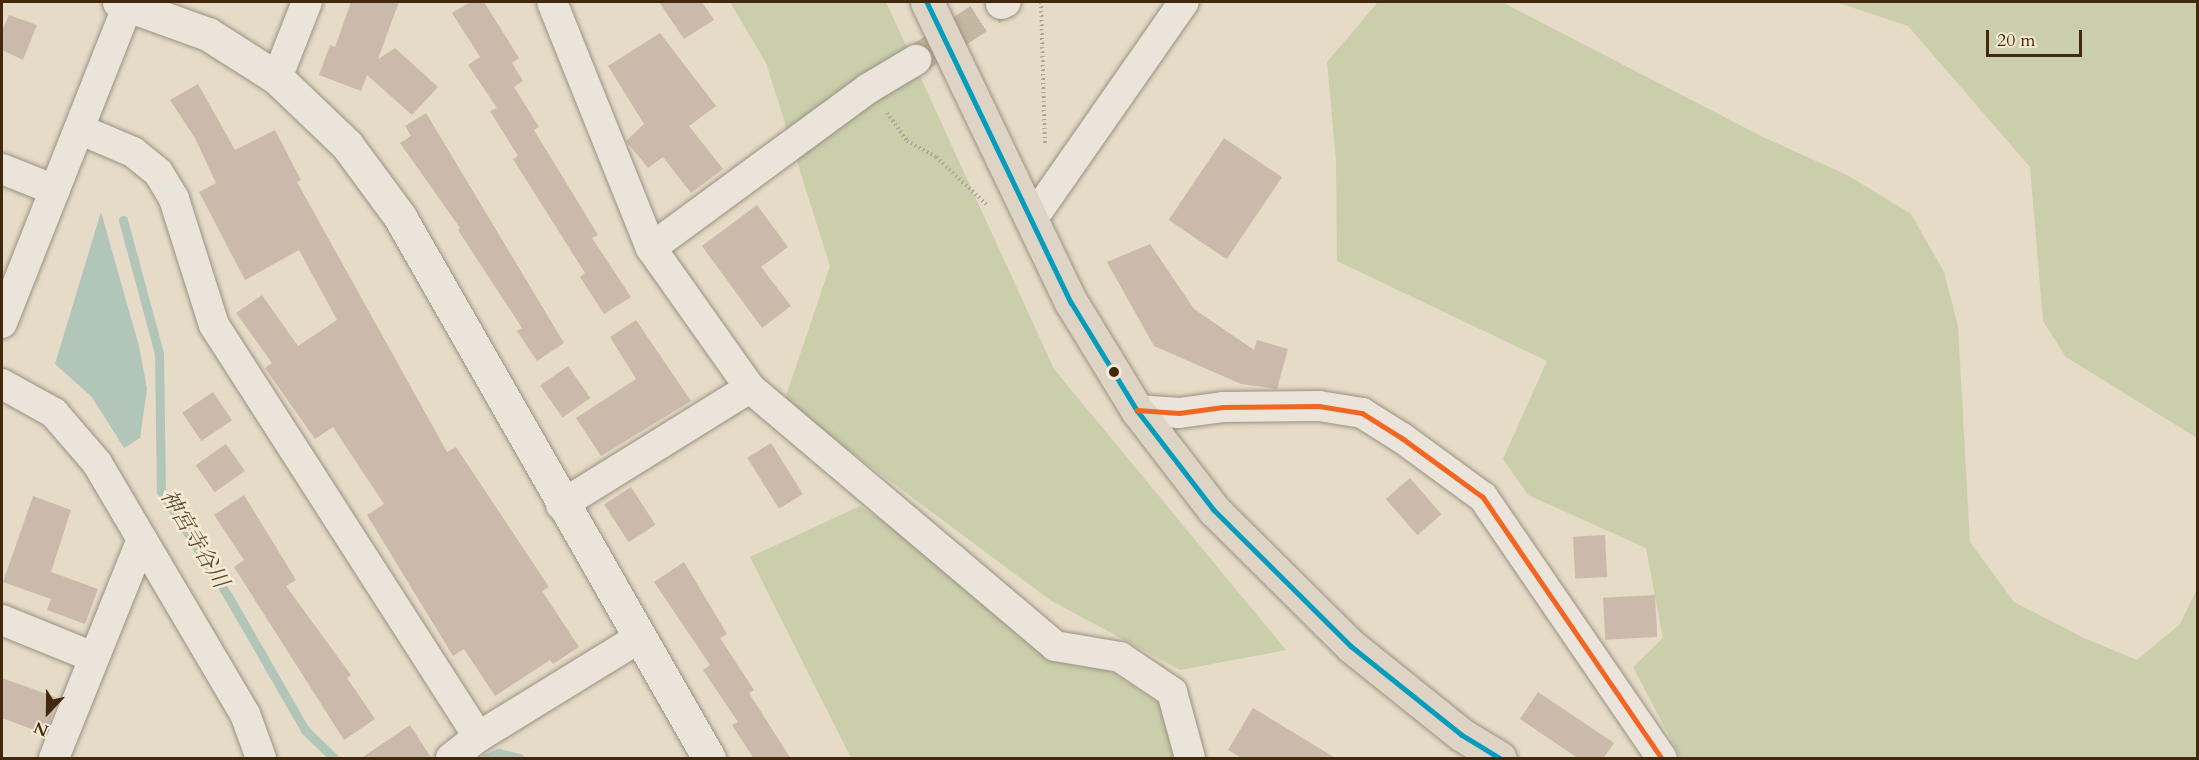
<!DOCTYPE html>
<meta charset="utf-8">
<style>
body{margin:0}
#map{position:relative;width:2199px;height:760px;overflow:hidden;background:#e5dbc6;font-family:Cardo,"Noto Serif JP",serif}
div>[style]{position:absolute}
.green>*{inset:0;background:#caceab}
.water>*{inset:0;background:#b2c5b9}
.stream>*{height:9px;margin:-4.5px;padding:0 4.5px;transform-origin:4.5px;border-radius:4.5px;background:#b2c5b9}
.building>*{inset:0;background:#cbbaac;transform-origin:0 0}
.minor-tunnel>*{height:30px;margin-top:-15px;transform-origin:0;background:repeating-linear-gradient(90deg,#c4b7a1 0 30px,transparent 0 45px)}
.path>*{height:4px;margin-top:-2px;transform-origin:0;background:repeating-linear-gradient(90deg,#aba59a 0 1.5px,transparent 0 4.5px)}
.roads{filter:drop-shadow(0 0 2px #9a9182) drop-shadow(0 0 2px #9a9182)}
.minor>*{height:30px;margin:-15px;padding:0 15px;transform-origin:15px;border-radius:15px;background:#eae4da}
.tertiary>*{height:33px;margin:-16.5px;padding:0 16.5px;transform-origin:16.5px;border-radius:16.5px;background:#eae4da}
.trunk>*{height:33px;margin:-16.5px;padding:0 16.5px;transform-origin:16.5px;border-radius:16.5px;background:#ddd4c5}
.bus-1>*{height:4.5px;margin:-2.25px;padding:0 2.25px;transform-origin:2.25px;border-radius:2.25px;background:#079cbb}
.bus-2>*{height:4.5px;margin:-2.25px;padding:0 2.25px;transform-origin:2.25px;border-radius:2.25px;background:#f26522}
.dots>*{width:16px;height:16px;translate:-50% -50%;box-sizing:border-box;border:3px solid #f7ead2;border-radius:50%}
span{translate:-50% -50%;white-space:nowrap;text-align:center;line-height:1.15;-webkit-text-stroke:5px #f7ead2;paint-order:stroke}
.water-label{font-size:22px;color:#584e38;font-style:italic}
.frame{position:absolute;inset:0;border:3px solid #42290e;pointer-events:none}
.north{position:absolute;left:18px;top:682px;width:60px;height:60px;-webkit-text-stroke:4px #f7ead2;paint-order:stroke;rotate:202deg;font-size:16px;font-weight:700;line-height:24px;text-align:center;color:#42290e}
.north::after{content:'';display:block;margin:auto;width:21px;height:27px;background:#42290e;clip-path:polygon(50% 0,100% 100%,50% 72%,0 100%)}
.scale{position:absolute;left:1986px;top:30px;width:96px;height:27px;box-sizing:border-box;border:3px solid #42290e;border-top:0;padding-left:8px;font-size:18px;line-height:21px;white-space:nowrap;color:#42290e;-webkit-text-stroke:4px #f7ead2;paint-order:stroke}
</style>
<div id="map">
<div class="green">
<i style="clip-path:polygon(730px 2px,886px 2px,1054px 369px,1286px 650px,1180px 670px,1050px 600px,784px 402px,830px 266px,766px 63px)"></i>
<i style="clip-path:polygon(1378px 2px,1502px 2px,1763px 137px,1849px 176px,1911px 214px,1944px 272px,1958px 326px,1970px 542px,2014px 602px,2084px 638px,2137px 660px,2180px 624px,2197px 589px,2197px 758px,1681px 758px,1633px 667px,1663px 638px,1646px 548px,1528px 495px,1503px 459px,1547px 361px,1337px 261px,1336px 161px,1327px 62px)"></i>
<i style="clip-path:polygon(1836px 2px,2197px 2px,2197px 438px,2066px 357px,2043px 321px,2030px 167px,1908px 26px)"></i>
<i style="clip-path:polygon(860px 506px,1160px 704px,1180px 758px,851px 758px,750px 557px)"></i>
</div>
<div class="water">
<i style="clip-path:polygon(101px 212px,139px 346px,147px 389px,140px 438px,124px 448px,92px 397px,55px 364px)"></i>
</div>
<div class="stream">
<i style="left:123px;top:220px;width:138px;rotate:74.9deg"></i>
<i style="left:159px;top:353px;width:138px;rotate:89.2deg"></i>
<i style="left:161px;top:491px;width:125px;rotate:57.5deg"></i>
<i style="left:228px;top:596px;width:155px;rotate:60.1deg"></i>
<i style="left:305px;top:730px;width:40px;rotate:44deg"></i>
<i style="left:486px;top:758px;width:14px;rotate:-21deg"></i>
<i style="left:499px;top:753px;width:21px;rotate:14deg"></i>
</div>
<div class="building">
<i style="clip-path:polygon(351px 2px,399px 2px,378px 59px,395px 48px,438px 87px,412px 115px,367px 75px,361px 91px,319px 75px,330px 45px,335px 47px)"></i>
<i style="clip-path:polygon(470px 2px,484px 2px,519px 58px,512px 63px,523px 81px,514px 87px,539px 127px,534px 130px,598px 235px,592px 238px,631px 297px,604px 314px,580px 277px,585px 273px,513px 159px,518px 156px,490px 111px,497px 108px,468px 65px,480px 57px,452px 13px)"></i>
<i style="clip-path:polygon(659px 2px,702px 2px,714px 20px,684px 39px)"></i>
<i style="clip-path:polygon(9px 15px,37px 25px,23px 60px,2px 50px,2px 31px)"></i>
<i style="clip-path:polygon(660px 33px,716px 106px,689px 126px,723px 169px,691px 193px,663px 157px,648px 168px,626px 141px,644px 124px,608px 66px)"></i>
<i style="clip-path:polygon(198px 84px,235px 150px,275px 130px,301px 180px,297px 182px,447px 452px,456px 447px,549px 587px,542px 591px,579px 647px,553px 664px,550px 660px,495px 696px,464px 649px,453px 656px,367px 515px,384px 504px,333px 427px,315px 439px,265px 368px,272px 363px,236px 313px,262px 295px,298px 346px,337px 320px,299px 250px,245px 280px,199px 192px,216px 183px,195px 138px,170px 100px)"></i>
<i style="clip-path:polygon(426px 113px,564px 343px,537px 361px,517px 331px,522px 328px,458px 230px,460px 228px,400px 143px,411px 136px,405px 126px)"></i>
<i style="left:1224px;top:138px;width:70px;height:99px;rotate:34deg"></i>
<i style="clip-path:polygon(757px 205px,788px 247px,761px 267px,791px 306px,762px 328px,702px 246px)"></i>
<i style="clip-path:polygon(1150px 244px,1194px 309px,1254px 350px,1257px 340px,1288px 349px,1277px 389px,1241px 384px,1154px 346px,1107px 262px)"></i>
<i style="clip-path:polygon(636px 320px,691px 401px,601px 456px,576px 418px,636px 379px,610px 337px)"></i>
<i style="left:568px;top:366px;width:39px;height:34px;rotate:55deg"></i>
<i style="left:213px;top:392px;width:34px;height:37px;rotate:56deg"></i>
<i style="left:771px;top:443px;width:60px;height:28px;rotate:58deg"></i>
<i style="left:226px;top:444px;width:33px;height:37px;rotate:55deg"></i>
<i style="left:1410px;top:478px;width:48px;height:32px;rotate:49deg"></i>
<i style="left:631px;top:487px;width:45px;height:32px;rotate:57deg"></i>
<i style="clip-path:polygon(244px 495px,296px 580px,286px 586px,351px 675px,347px 678px,375px 719px,344px 740px,234px 567px,244px 560px,214px 515px)"></i>
<i style="clip-path:polygon(33px 496px,71px 510px,51px 572px,98px 589px,85px 624px,47px 610px,51px 599px,3px 582px)"></i>
<i style="left:1605px;top:535px;width:42px;height:32px;rotate:87deg"></i>
<i style="clip-path:polygon(684px 562px,727px 634px,720px 638px,754px 690px,749px 693px,791px 759px,754px 759px,732px 725px,738px 722px,703px 670px,710px 665px,654px 582px)"></i>
<i style="left:1655px;top:595px;width:42px;height:52px;rotate:87deg"></i>
<i style="clip-path:polygon(2px 678px,58px 698px,45px 734px,2px 718px)"></i>
<i style="clip-path:polygon(1538px 692px,1614px 743px,1603px 759px,1579px 759px,1520px 719px)"></i>
<i style="clip-path:polygon(1253px 708px,1337px 759px,1243px 759px,1228px 750px)"></i>
<i style="clip-path:polygon(410px 725px,432px 759px,360px 759px)"></i>
</div>
<div class="minor-tunnel">
<i style="left:916px;top:60px;width:102px;rotate:-33.4deg"></i>
</div>
<div class="path">
<i style="left:1041px;top:2px;width:143px;rotate:88.4deg"></i>
<i style="left:887px;top:113px;width:34px;rotate:54deg"></i>
<i style="left:907px;top:141px;width:33px;rotate:29deg"></i>
<i style="left:936px;top:157px;width:69px;rotate:43.2deg"></i>
</div>
<div class="roads">
<div class="minor">
<i style="left:552px;top:2px;width:265px;rotate:68.1deg"></i>
<i style="left:651px;top:248px;width:171px;rotate:54.7deg"></i>
<i style="left:750px;top:388px;width:399px;rotate:40.2deg"></i>
<i style="left:1055px;top:646px;width:66px;rotate:9.6deg"></i>
<i style="left:1120px;top:657px;width:63px;rotate:33.9deg"></i>
<i style="left:1172px;top:692px;width:68px;rotate:74.7deg"></i>
<i style="left:1001px;top:4px;width:5px;rotate:-22deg"></i>
<i style="left:277px;top:78px;width:82px;rotate:-68.5deg"></i>
<i style="left:79px;top:129px;width:59px;rotate:23.1deg"></i>
<i style="left:133px;top:152px;width:32px;rotate:39deg"></i>
<i style="left:158px;top:172px;width:31px;rotate:59deg"></i>
<i style="left:174px;top:199px;width:132px;rotate:72.4deg"></i>
<i style="left:214px;top:325px;width:489px;rotate:57.3deg"></i>
<i style="left:2px;top:169px;width:57px;rotate:21.6deg"></i>
<i style="left:1031px;top:221px;width:267px;rotate:-55.1deg"></i>
<i style="left:651px;top:248px;width:270px;rotate:-36.3deg"></i>
<i style="left:869px;top:88px;width:55px;rotate:-30.8deg"></i>
<i style="left:2px;top:323px;width:345px;rotate:-68.4deg"></i>
<i style="left:2px;top:384px;width:60px;rotate:29.1deg"></i>
<i style="left:54px;top:413px;width:66px;rotate:49.3deg"></i>
<i style="left:97px;top:463px;width:291px;rotate:59.5deg"></i>
<i style="left:245px;top:714px;width:47px;rotate:70deg"></i>
<i style="left:1137px;top:410px;width:42px;rotate:4.1deg"></i>
<i style="left:1179px;top:413px;width:44px;rotate:-7.8deg"></i>
<i style="left:1223px;top:407px;width:96px;rotate:-0.6deg"></i>
<i style="left:1319px;top:406px;width:44px;rotate:9.2deg"></i>
<i style="left:1362px;top:413px;width:47px;rotate:32deg"></i>
<i style="left:1402px;top:438px;width:100px;rotate:36.1deg"></i>
<i style="left:1483px;top:497px;width:316px;rotate:55.6deg"></i>
<i style="left:561px;top:505px;width:222px;rotate:-31.8deg"></i>
<i style="left:2px;top:620px;width:98px;rotate:22.1deg"></i>
<i style="left:54px;top:758px;width:233px;rotate:-68.1deg"></i>
<i style="left:451px;top:758px;width:34px;rotate:-38deg"></i>
<i style="left:478px;top:737px;width:189px;rotate:-31.6deg"></i>
</div>
<div class="tertiary">
<i style="left:119px;top:2px;width:95px;rotate:19.8deg"></i>
<i style="left:208px;top:34px;width:82px;rotate:32.5deg"></i>
<i style="left:277px;top:78px;width:97px;rotate:43.7deg"></i>
<i style="left:347px;top:145px;width:89px;rotate:53.6deg"></i>
<i style="left:400px;top:217px;width:623px;rotate:60.27deg"></i>
</div>
<div class="trunk">
<i style="left:927px;top:2px;width:333px;rotate:64.4deg"></i>
<i style="left:1071px;top:302px;width:127px;rotate:58.6deg"></i>
<i style="left:1137px;top:410px;width:126px;rotate:52.4deg"></i>
<i style="left:1214px;top:510px;width:193px;rotate:44.8deg"></i>
<i style="left:1351px;top:646px;width:142px;rotate:38.7deg"></i>
<i style="left:1462px;top:735px;width:44px;rotate:31.2deg"></i>
</div>
</div>
<div class="bus-1">
<i style="left:927px;top:2px;width:333px;rotate:64.4deg"></i>
<i style="left:1071px;top:302px;width:127px;rotate:58.6deg"></i>
<i style="left:1137px;top:410px;width:126px;rotate:52.4deg"></i>
<i style="left:1214px;top:510px;width:193px;rotate:44.8deg"></i>
<i style="left:1351px;top:646px;width:142px;rotate:38.7deg"></i>
<i style="left:1462px;top:735px;width:44px;rotate:31.2deg"></i>
</div>
<div class="bus-2">
<i style="left:1137px;top:410px;width:42px;rotate:4.1deg"></i>
<i style="left:1179px;top:413px;width:44px;rotate:-7.8deg"></i>
<i style="left:1223px;top:407px;width:96px;rotate:-0.6deg"></i>
<i style="left:1319px;top:406px;width:44px;rotate:9.2deg"></i>
<i style="left:1362px;top:413px;width:47px;rotate:32deg"></i>
<i style="left:1402px;top:438px;width:100px;rotate:36.1deg"></i>
<i style="left:1483px;top:497px;width:316px;rotate:55.6deg"></i>
</div>
<div class="dots">
<i style="left:1114px;top:372px;background:#42290e"></i>
</div>
<div class="water-label">
<span style="left:194px;top:539px;rotate:59deg">神宮寺谷川</span>
</div>
<div class="frame"></div>
<div class="north">N</div>
<div class="scale">20 m</div>
</div>
